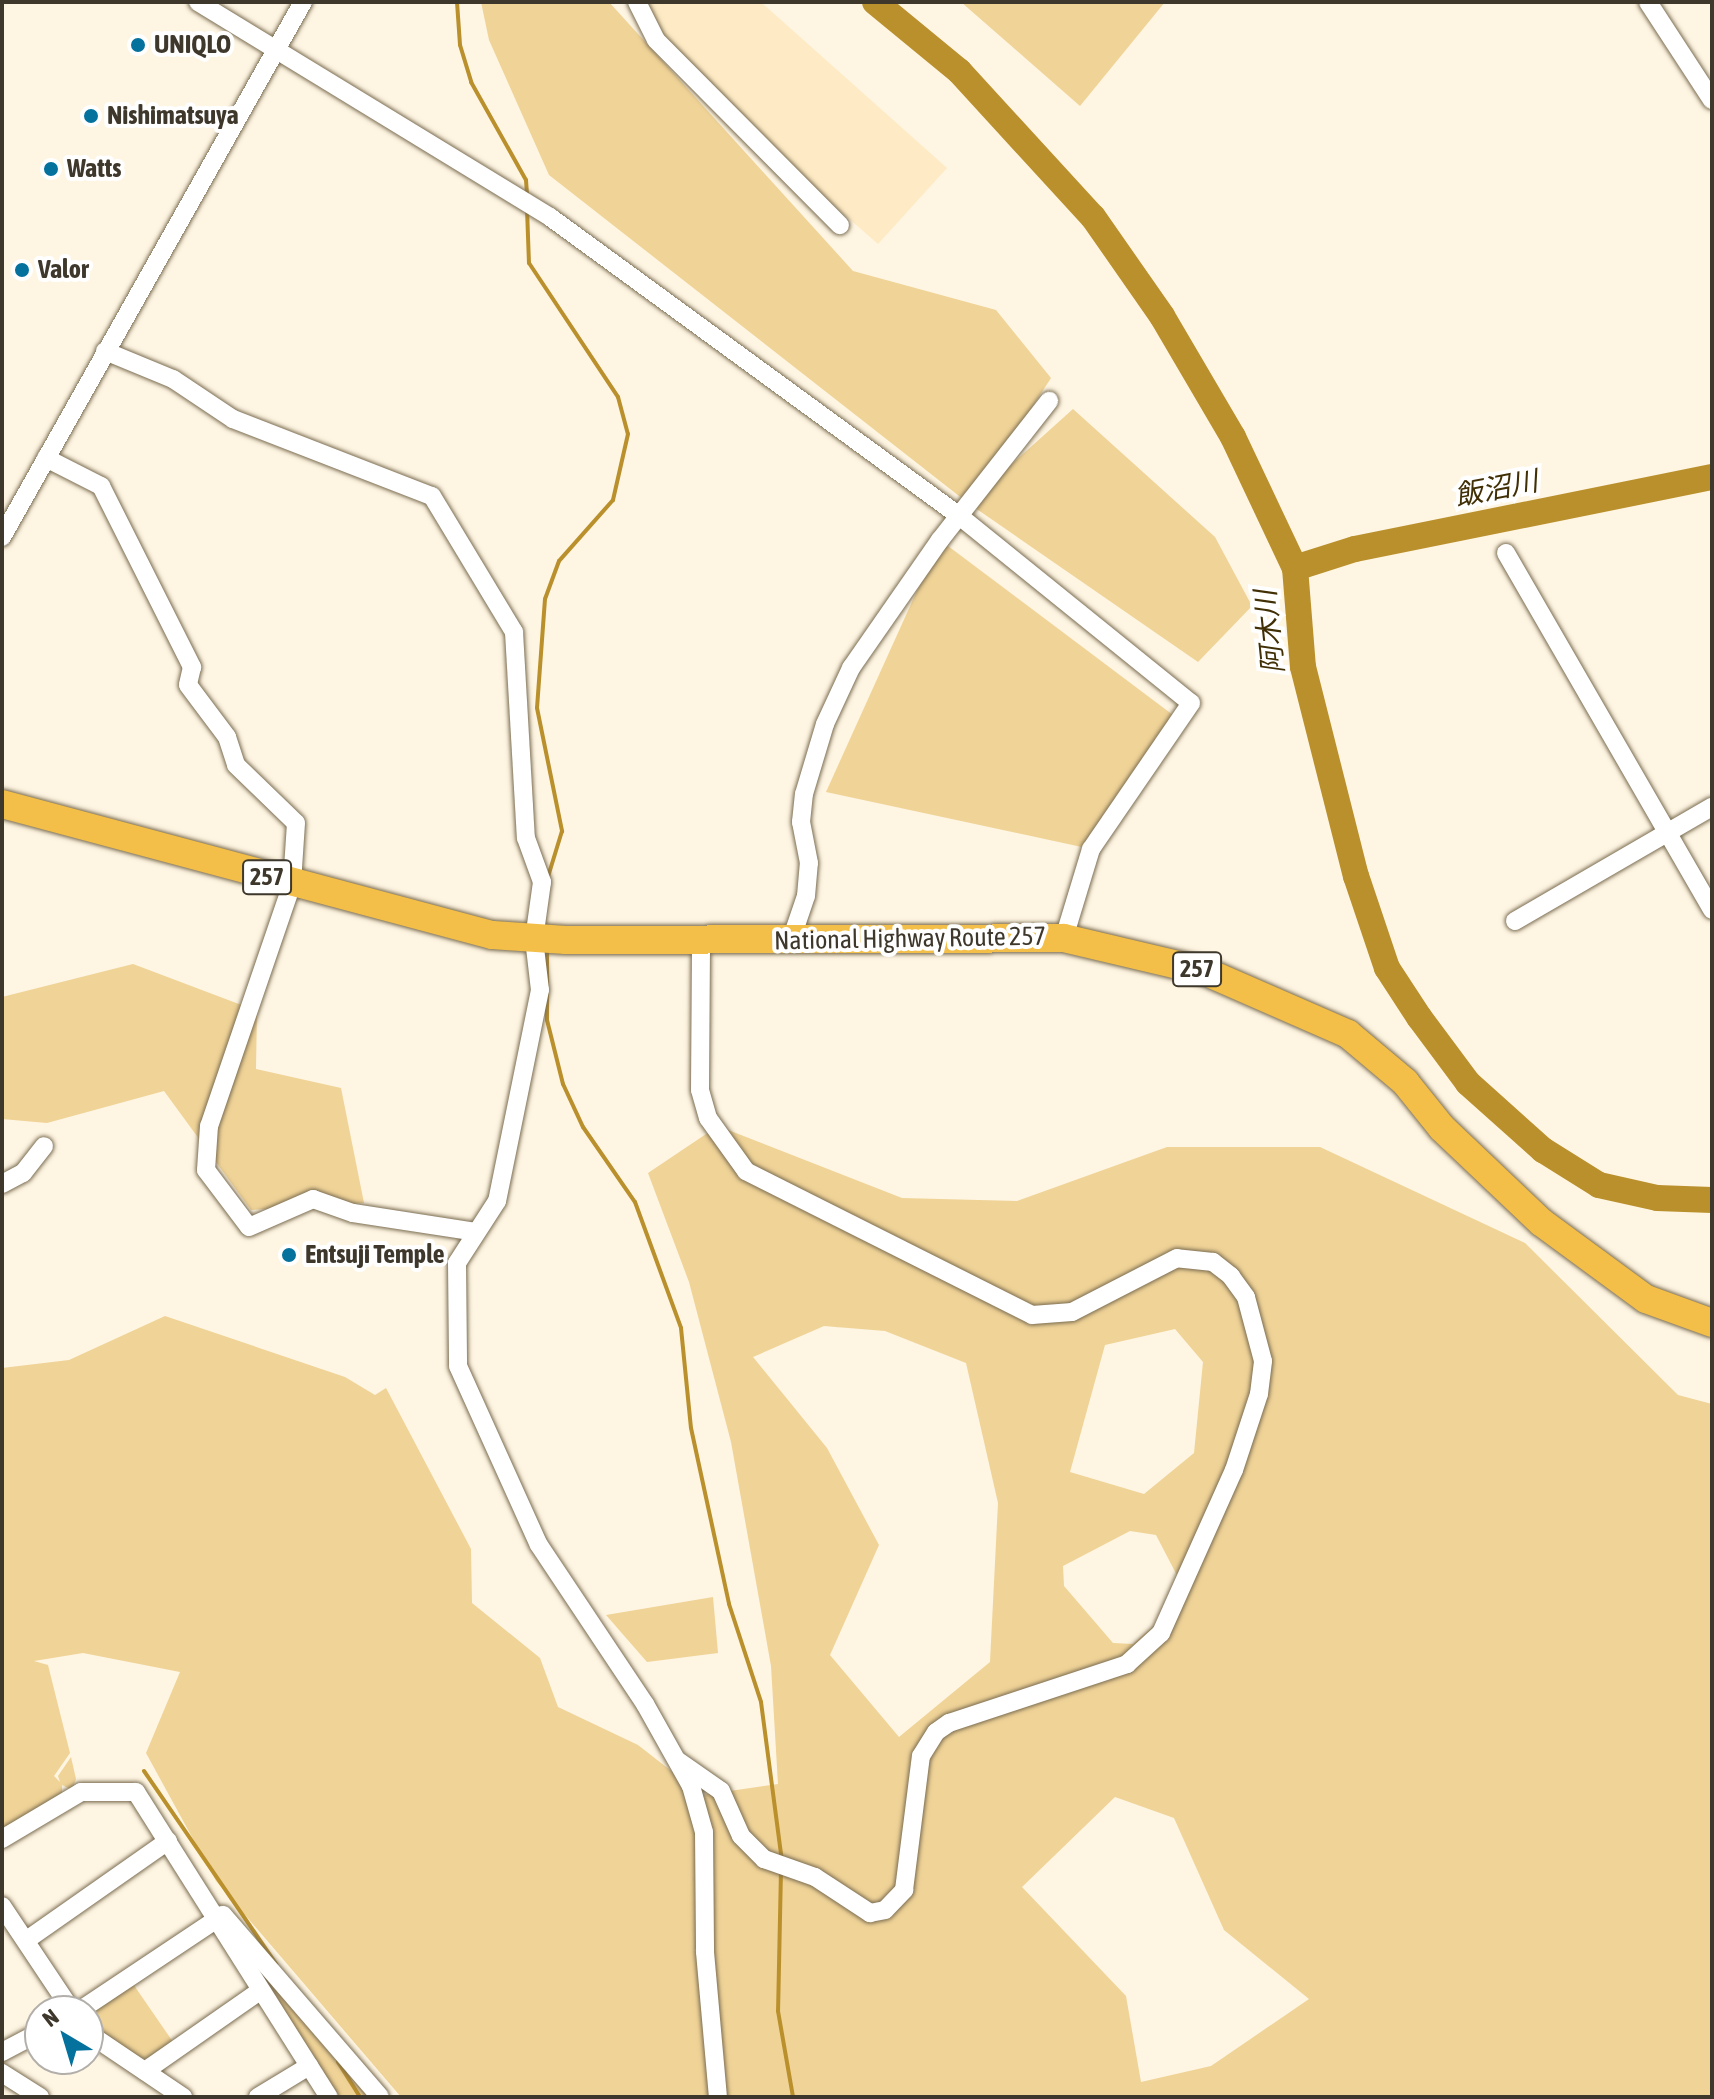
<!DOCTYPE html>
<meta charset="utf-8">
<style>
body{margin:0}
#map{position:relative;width:1714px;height:2099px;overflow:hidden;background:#fef5e2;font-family:"Asap Condensed","Noto Sans JP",sans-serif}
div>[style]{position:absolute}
.built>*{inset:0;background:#feebc5}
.green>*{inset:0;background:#f0d397}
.stream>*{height:4px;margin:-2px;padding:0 2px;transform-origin:2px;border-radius:2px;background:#ba902d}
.river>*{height:26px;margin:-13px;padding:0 13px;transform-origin:13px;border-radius:13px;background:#ba902d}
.roads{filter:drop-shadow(0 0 2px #7a6c51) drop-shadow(0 0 2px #7a6c51)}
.minor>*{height:18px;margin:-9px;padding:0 9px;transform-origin:9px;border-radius:9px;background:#fff}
.highway>*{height:28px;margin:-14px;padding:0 14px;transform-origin:14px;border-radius:14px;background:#f3bf48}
.dots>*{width:22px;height:22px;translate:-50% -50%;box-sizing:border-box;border:4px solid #fff;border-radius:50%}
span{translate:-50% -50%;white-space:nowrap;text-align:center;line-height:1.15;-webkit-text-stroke:8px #fff;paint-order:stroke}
.shield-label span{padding:2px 6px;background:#fff;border:2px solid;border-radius:6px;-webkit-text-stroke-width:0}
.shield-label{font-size:24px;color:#3e372b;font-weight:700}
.poi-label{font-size:26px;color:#3e372b;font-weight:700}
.left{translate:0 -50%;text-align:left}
.street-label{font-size:26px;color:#3e372b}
.water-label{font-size:28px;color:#412f05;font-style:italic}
.frame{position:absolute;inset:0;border:4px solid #3e372b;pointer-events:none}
.north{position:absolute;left:24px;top:1995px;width:80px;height:80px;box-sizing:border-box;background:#fff;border:2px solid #b2afaa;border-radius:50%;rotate:322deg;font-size:22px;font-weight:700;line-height:32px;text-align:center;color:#3e372b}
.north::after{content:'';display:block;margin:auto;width:28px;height:36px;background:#05719d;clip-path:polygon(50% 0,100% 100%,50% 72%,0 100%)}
</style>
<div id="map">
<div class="built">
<i style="clip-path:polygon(637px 2px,761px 2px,947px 168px,878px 244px,734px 118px,656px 40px)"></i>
</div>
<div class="green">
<i style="clip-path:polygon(481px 2px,609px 2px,853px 271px,996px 310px,1051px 378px,972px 500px,1073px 409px,1215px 537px,1252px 606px,1198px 662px,968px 503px,549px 175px,489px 40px)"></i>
<i style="clip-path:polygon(961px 2px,1165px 2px,1080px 106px)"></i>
<i style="clip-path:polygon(940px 540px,1173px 715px,1091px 849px,826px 792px)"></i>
<i style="clip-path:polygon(133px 964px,257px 1011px,256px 1069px,341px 1088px,364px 1203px,251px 1210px,164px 1091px,47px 1123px,2px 1119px,2px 997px)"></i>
<i style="clip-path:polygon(evenodd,718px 1126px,902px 1198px,1017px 1201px,1167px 1147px,1320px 1147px,1525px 1243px,1678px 1395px,1712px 1404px,1712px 2097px,401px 2097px,216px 1881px,146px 1753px,180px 1672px,83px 1653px,34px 1661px,48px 1665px,70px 1753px,54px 1776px,60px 1782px,58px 1776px,71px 1757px,76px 1779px,72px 1790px,62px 1785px,62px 1793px,2px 1830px,2px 1368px,69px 1360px,165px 1316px,345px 1377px,375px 1395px,386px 1388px,471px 1549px,472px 1603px,540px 1658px,558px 1707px,638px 1745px,702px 1795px,778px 1784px,771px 1666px,731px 1442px,689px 1282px,648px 1173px,718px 1126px,824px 1326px,885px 1331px,966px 1363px,998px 1503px,990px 1662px,899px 1737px,830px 1655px,879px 1545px,827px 1448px,753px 1357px,824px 1326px,718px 1126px,1175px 1329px,1203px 1362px,1194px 1453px,1144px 1494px,1070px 1472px,1105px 1345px,1175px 1329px,718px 1126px,1130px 1531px,1156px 1535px,1182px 1585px,1177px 1606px,1133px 1644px,1113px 1643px,1064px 1586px,1063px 1566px,1130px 1531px,718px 1126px,1115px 1797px,1174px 1818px,1224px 1930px,1309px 1999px,1211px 2066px,1141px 2082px,1126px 1996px,1022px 1887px,1115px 1797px)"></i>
<i style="clip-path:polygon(713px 1597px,718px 1653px,647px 1662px,606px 1615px)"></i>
<i style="clip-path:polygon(241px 1944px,371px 2097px,336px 2097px)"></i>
<i style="clip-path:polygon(129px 1978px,173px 2042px,150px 2058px,140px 2059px,88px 2024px,88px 2011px)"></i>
</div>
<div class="stream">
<i style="left:457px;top:2px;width:43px;rotate:86deg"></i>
<i style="left:460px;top:45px;width:39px;rotate:73deg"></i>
<i style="left:471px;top:82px;width:112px;rotate:60.7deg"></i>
<i style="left:526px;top:180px;width:16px;rotate:86deg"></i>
<i style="left:527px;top:209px;width:54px;rotate:87.9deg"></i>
<i style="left:529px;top:263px;width:161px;rotate:56.4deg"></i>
<i style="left:618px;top:397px;width:38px;rotate:75deg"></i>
<i style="left:628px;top:434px;width:68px;rotate:102.8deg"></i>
<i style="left:613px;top:500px;width:81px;rotate:131.5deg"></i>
<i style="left:559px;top:561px;width:40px;rotate:110.2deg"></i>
<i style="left:545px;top:599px;width:109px;rotate:94.2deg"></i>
<i style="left:537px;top:708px;width:126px;rotate:78.5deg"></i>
<i style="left:562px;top:831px;width:51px;rotate:107deg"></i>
<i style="left:547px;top:949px;width:71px;rotate:90deg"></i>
<i style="left:547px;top:1020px;width:66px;rotate:76deg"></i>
<i style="left:563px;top:1084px;width:47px;rotate:65.1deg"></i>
<i style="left:583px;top:1127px;width:91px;rotate:55.3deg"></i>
<i style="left:635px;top:1202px;width:134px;rotate:69.9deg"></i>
<i style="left:681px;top:1328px;width:100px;rotate:84.3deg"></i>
<i style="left:691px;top:1428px;width:180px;rotate:77.8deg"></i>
<i style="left:729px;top:1604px;width:103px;rotate:71.9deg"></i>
<i style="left:761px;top:1702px;width:160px;rotate:82.5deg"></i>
<i style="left:144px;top:1771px;width:234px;rotate:55.6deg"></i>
<i style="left:781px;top:1870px;width:141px;rotate:91.2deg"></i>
<i style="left:778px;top:2011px;width:87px;rotate:80.1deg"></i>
<i style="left:338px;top:2062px;width:41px;rotate:57.8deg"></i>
</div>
<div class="river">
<i style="left:875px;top:2px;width:109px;rotate:39.4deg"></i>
<i style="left:959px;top:71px;width:198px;rotate:47.5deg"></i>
<i style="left:1093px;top:217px;width:121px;rotate:55.1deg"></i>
<i style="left:1162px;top:316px;width:140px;rotate:59.6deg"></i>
<i style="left:1233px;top:437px;width:145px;rotate:64.7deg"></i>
<i style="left:1295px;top:568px;width:99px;rotate:85.4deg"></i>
<i style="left:1303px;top:667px;width:216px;rotate:75.8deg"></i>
<i style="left:1356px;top:876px;width:97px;rotate:71.4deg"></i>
<i style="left:1387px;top:968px;width:59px;rotate:56.9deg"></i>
<i style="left:1419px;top:1017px;width:82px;rotate:53.4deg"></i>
<i style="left:1468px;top:1083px;width:101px;rotate:41.8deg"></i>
<i style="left:1543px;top:1150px;width:66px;rotate:32deg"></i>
<i style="left:1599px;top:1185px;width:59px;rotate:12.6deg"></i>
<i style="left:1657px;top:1198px;width:55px;rotate:2.1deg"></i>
<i style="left:1295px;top:568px;width:63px;rotate:-17.6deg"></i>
<i style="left:1355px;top:549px;width:364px;rotate:-11.4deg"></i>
</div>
<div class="roads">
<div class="minor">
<i style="left:198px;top:2px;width:412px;rotate:31.4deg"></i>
<i style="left:550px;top:217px;width:505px;rotate:36.14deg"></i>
<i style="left:958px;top:515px;width:299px;rotate:38.9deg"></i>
<i style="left:1191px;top:703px;width:177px;rotate:124.4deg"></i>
<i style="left:1091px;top:849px;width:93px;rotate:106.9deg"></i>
<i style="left:637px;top:2px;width:42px;rotate:63.4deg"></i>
<i style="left:656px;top:40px;width:261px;rotate:45.2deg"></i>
<i style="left:1648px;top:2px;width:117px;rotate:56.9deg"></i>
<i style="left:105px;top:351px;width:74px;rotate:22.4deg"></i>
<i style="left:173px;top:379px;width:72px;rotate:33.7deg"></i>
<i style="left:233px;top:419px;width:213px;rotate:21.2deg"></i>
<i style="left:432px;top:496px;width:159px;rotate:58.9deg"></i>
<i style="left:514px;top:632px;width:206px;rotate:86.7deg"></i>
<i style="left:526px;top:838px;width:47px;rotate:70deg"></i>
<i style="left:542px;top:882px;width:58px;rotate:98deg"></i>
<i style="left:534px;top:939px;width:51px;rotate:83.3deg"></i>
<i style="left:540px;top:990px;width:215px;rotate:101.5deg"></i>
<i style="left:497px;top:1201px;width:74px;rotate:122.8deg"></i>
<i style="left:457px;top:1263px;width:103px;rotate:89.4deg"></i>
<i style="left:458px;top:1366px;width:196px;rotate:65.7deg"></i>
<i style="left:539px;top:1545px;width:191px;rotate:56.3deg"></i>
<i style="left:645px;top:1704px;width:94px;rotate:60.7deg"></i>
<i style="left:691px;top:1786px;width:48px;rotate:74.2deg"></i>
<i style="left:704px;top:1832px;width:120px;rotate:89.5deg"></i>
<i style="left:705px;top:1952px;width:146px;rotate:84.9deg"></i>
<i style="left:46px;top:458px;width:62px;rotate:27deg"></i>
<i style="left:101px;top:486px;width:203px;rotate:63.3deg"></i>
<i style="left:192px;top:667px;width:18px;rotate:103deg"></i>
<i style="left:188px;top:685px;width:65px;rotate:53.1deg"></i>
<i style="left:227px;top:737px;width:29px;rotate:72deg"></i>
<i style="left:236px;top:765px;width:83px;rotate:44deg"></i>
<i style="left:296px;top:823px;width:61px;rotate:93.8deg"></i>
<i style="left:292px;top:884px;width:256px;rotate:108.9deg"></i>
<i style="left:209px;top:1126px;width:44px;rotate:93.9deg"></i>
<i style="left:206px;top:1170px;width:71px;rotate:53deg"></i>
<i style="left:249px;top:1227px;width:70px;rotate:-23.6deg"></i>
<i style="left:313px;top:1199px;width:42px;rotate:19.3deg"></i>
<i style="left:353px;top:1213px;width:124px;rotate:8.8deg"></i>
<i style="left:2px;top:537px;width:614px;rotate:-60.64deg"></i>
<i style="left:1506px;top:553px;width:412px;rotate:60deg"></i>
<i style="left:1515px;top:921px;width:228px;rotate:-30.1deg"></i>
<i style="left:791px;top:940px;width:46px;rotate:-71.2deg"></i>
<i style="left:806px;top:896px;width:33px;rotate:-85deg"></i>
<i style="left:809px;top:863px;width:42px;rotate:-101deg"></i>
<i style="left:801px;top:822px;width:28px;rotate:-84deg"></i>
<i style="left:804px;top:794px;width:73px;rotate:-73.3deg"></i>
<i style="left:825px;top:724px;width:62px;rotate:-65.1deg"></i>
<i style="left:851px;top:668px;width:156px;rotate:-55.2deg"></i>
<i style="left:940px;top:540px;width:177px;rotate:-51.9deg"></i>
<i style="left:2px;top:1184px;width:24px;rotate:-28deg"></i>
<i style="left:23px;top:1173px;width:34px;rotate:-52deg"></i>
<i style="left:678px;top:1761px;width:52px;rotate:34.9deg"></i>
<i style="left:721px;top:1791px;width:49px;rotate:66deg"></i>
<i style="left:741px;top:1836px;width:33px;rotate:45deg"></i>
<i style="left:764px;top:1859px;width:54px;rotate:19.4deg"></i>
<i style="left:815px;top:1877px;width:66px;rotate:33.2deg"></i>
<i style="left:870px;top:1913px;width:15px;rotate:-11deg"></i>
<i style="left:885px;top:1910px;width:28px;rotate:-46deg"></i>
<i style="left:904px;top:1890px;width:135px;rotate:-82.8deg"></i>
<i style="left:921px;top:1756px;width:28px;rotate:-58deg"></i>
<i style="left:936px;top:1732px;width:16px;rotate:-35deg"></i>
<i style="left:949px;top:1723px;width:188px;rotate:-18.3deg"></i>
<i style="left:1127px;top:1664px;width:46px;rotate:-42.4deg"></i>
<i style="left:1161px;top:1633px;width:179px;rotate:-65.9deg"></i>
<i style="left:1234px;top:1470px;width:80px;rotate:-71.8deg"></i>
<i style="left:1259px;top:1394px;width:33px;rotate:-83deg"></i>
<i style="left:1263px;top:1361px;width:66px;rotate:-104.9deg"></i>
<i style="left:1246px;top:1297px;width:26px;rotate:-126deg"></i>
<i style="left:1231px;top:1276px;width:23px;rotate:-142deg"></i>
<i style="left:1213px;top:1262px;width:36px;rotate:-174deg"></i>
<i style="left:1177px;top:1258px;width:118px;rotate:152.8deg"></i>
<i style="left:1072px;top:1312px;width:40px;rotate:175.7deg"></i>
<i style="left:1032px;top:1315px;width:320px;rotate:-153.3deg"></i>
<i style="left:746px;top:1171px;width:65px;rotate:-125.6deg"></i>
<i style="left:708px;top:1118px;width:29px;rotate:-106deg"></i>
<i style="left:700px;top:1090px;width:149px;rotate:-89.6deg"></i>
<i style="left:2px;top:1839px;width:92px;rotate:-30.7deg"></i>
<i style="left:81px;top:1792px;width:55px"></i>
<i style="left:136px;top:1792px;width:361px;rotate:57.7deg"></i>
<i style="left:2px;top:1906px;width:126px;rotate:56.3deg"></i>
<i style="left:28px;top:1939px;width:171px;rotate:-35deg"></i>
<i style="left:79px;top:2011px;width:173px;rotate:-33.7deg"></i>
<i style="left:223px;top:1915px;width:240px;rotate:49.2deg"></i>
<i style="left:88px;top:2033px;width:115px;rotate:34deg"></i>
<i style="left:2px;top:2052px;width:43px;rotate:-27.8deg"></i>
<i style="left:145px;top:2071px;width:141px;rotate:-34.9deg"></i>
<i style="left:2px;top:2073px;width:45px;rotate:32.3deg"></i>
<i style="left:258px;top:2097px;width:60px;rotate:-31.3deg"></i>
</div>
<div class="highway">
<i style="left:2px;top:804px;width:507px;rotate:14.97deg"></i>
<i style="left:492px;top:935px;width:74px;rotate:3.9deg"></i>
<i style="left:566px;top:940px;width:498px;rotate:-0.2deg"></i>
<i style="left:1064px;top:938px;width:144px;rotate:13.3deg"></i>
<i style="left:1204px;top:971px;width:157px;rotate:23.6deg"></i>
<i style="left:1348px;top:1034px;width:75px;rotate:40.1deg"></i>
<i style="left:1405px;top:1082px;width:59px;rotate:51.2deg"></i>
<i style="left:1442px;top:1128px;width:137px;rotate:43.5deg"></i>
<i style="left:1541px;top:1222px;width:130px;rotate:36.3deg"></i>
<i style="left:1646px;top:1299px;width:70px;rotate:20deg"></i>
</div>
</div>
<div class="dots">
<i style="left:138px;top:45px;background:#05719d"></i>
<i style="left:91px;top:116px;background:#05719d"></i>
<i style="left:51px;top:169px;background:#05719d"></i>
<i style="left:22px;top:270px;background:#05719d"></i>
<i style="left:289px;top:1255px;background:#05719d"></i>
</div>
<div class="shield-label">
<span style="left:267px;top:877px">257</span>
<span style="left:1197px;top:969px">257</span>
</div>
<div class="poi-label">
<span class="left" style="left:154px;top:45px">UNIQLO</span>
<span class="left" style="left:107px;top:116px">Nishimatsuya</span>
<span class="left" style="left:67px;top:169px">Watts</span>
<span class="left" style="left:38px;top:270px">Valor</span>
<span class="left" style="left:305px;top:1255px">Entsuji Temple</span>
</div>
<div class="street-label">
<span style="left:910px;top:939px;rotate:-1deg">National Highway Route 257</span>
</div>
<div class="water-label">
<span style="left:1496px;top:488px;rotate:-11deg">飯沼川</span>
<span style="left:1269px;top:632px;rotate:-96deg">阿木川</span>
</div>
<div class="frame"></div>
<div class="north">N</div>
</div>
